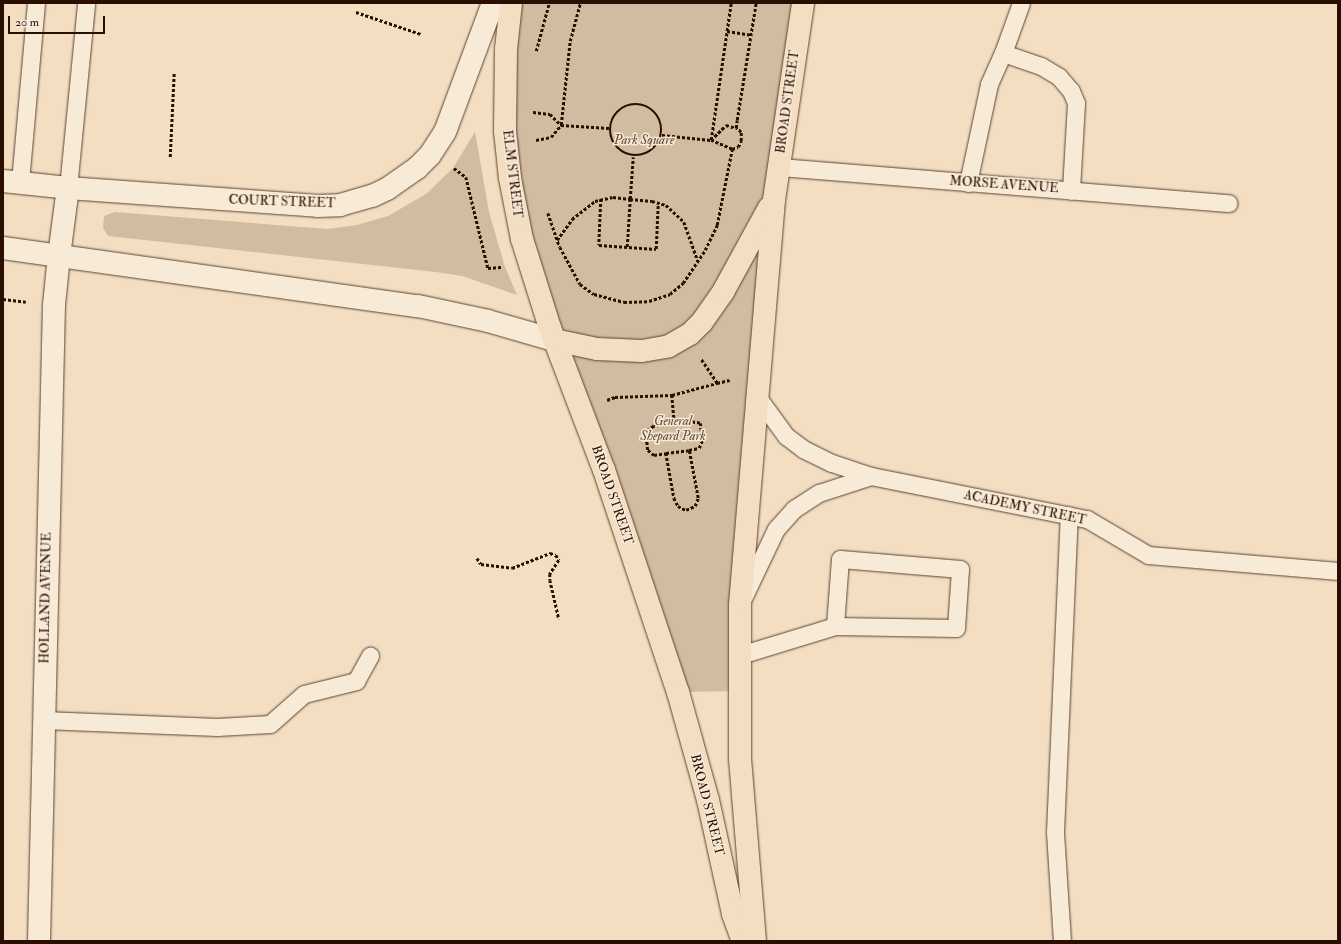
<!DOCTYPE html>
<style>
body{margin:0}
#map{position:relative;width:1341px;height:944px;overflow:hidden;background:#f3dec2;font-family:"IM FELL Double Pica",serif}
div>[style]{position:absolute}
.green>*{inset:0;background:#d1bba1}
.path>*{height:2.5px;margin-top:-1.25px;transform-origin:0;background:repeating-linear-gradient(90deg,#2a0e00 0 3px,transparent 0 5px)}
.path>.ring{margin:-1.25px;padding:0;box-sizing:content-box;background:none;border:2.5px solid #2a0e00;border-radius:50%}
.roads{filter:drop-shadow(0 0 1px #5c4230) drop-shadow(0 0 1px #5c4230)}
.lane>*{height:17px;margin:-8.5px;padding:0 8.5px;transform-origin:8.5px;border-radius:8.5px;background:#f7ead7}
.street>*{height:22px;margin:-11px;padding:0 11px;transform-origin:11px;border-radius:11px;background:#f7ead7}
.secondary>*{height:22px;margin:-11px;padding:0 11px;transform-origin:11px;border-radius:11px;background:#f7ead7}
.highway>*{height:22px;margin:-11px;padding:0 11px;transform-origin:11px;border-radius:11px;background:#f3dec2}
span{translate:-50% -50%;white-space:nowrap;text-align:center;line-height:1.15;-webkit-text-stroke:3px #f7ead7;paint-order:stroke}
.street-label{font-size:13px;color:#2a0e00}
.park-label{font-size:13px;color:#644b38;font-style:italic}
.frame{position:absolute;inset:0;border:4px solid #2a0e00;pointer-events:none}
.scale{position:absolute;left:8px;top:16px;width:97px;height:18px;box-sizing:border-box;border:2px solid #2a0e00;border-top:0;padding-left:5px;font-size:12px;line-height:14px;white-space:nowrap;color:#2a0e00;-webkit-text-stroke:3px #f7ead7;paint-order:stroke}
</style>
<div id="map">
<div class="green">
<i style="clip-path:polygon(511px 3px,803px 3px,774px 200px,741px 691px,678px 692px,515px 209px)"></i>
<i style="clip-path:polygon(475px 132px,489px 212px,505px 267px,517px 295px,462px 276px,436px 272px,108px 236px,103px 228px,104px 216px,115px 212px,327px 229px,357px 225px,388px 216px,426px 194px,453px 168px)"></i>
</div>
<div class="path">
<i style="left:356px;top:12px;width:69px;rotate:18.7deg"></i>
<i style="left:727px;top:31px;width:24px;rotate:9deg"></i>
<i style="left:536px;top:51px;width:50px;rotate:-74.8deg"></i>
<i class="ring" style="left:610px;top:104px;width:49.5px;height:49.5px"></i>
<i style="left:533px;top:112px;width:17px;rotate:7deg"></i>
<i style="left:550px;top:114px;width:16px;rotate:45deg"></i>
<i style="left:561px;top:125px;width:48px;rotate:3.6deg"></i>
<i style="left:662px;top:135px;width:49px;rotate:5.8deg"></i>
<i style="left:711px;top:140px;width:138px;rotate:-81.7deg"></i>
<i style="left:536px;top:140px;width:15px;rotate:-11deg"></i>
<i style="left:551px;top:137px;width:16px;rotate:-50deg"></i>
<i style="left:561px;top:125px;width:84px;rotate:-83.9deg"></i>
<i style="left:570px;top:41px;width:39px;rotate:-75deg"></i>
<i style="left:732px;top:149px;width:23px;rotate:-157deg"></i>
<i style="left:711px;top:140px;width:21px;rotate:-45deg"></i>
<i style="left:726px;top:125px;width:10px;rotate:17deg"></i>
<i style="left:170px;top:157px;width:84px;rotate:-87.3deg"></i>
<i style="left:454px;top:168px;width:15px;rotate:37deg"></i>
<i style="left:466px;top:177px;width:94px;rotate:76.4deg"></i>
<i style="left:488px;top:268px;width:13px;rotate:-4deg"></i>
<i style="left:601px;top:199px;width:46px;rotate:92.5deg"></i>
<i style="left:599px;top:245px;width:57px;rotate:4deg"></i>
<i style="left:656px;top:249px;width:46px;rotate:-87.5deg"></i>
<i style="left:548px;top:213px;width:36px;rotate:71deg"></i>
<i style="left:560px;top:247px;width:42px;rotate:61.6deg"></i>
<i style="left:580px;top:284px;width:17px;rotate:36deg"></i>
<i style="left:594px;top:294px;width:31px;rotate:15deg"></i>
<i style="left:624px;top:302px;width:25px;rotate:-2deg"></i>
<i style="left:649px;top:301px;width:22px;rotate:-18deg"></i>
<i style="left:670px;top:294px;width:17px;rotate:-40deg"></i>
<i style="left:683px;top:283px;width:40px;rotate:-56deg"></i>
<i style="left:705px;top:250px;width:28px;rotate:-64deg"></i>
<i style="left:717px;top:225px;width:77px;rotate:-78.8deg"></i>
<i style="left:732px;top:149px;width:6px;rotate:-18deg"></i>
<i style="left:738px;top:147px;width:7px;rotate:-63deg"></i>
<i style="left:741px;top:141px;width:9px;rotate:-90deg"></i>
<i style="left:741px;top:132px;width:6px;rotate:-141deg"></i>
<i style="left:736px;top:128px;width:8px;rotate:-83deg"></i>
<i style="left:737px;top:120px;width:119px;rotate:-80.8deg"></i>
<i style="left:557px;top:240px;width:26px;rotate:-54deg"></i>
<i style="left:572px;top:219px;width:29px;rotate:-38deg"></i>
<i style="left:595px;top:201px;width:18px;rotate:-13deg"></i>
<i style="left:613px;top:197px;width:17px;rotate:7deg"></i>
<i style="left:630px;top:199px;width:42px;rotate:-85.9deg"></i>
<i style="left:627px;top:247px;width:48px;rotate:-86.4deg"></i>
<i style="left:630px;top:199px;width:22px;rotate:5deg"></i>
<i style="left:652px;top:201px;width:15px;rotate:16deg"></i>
<i style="left:666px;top:205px;width:25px;rotate:43deg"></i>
<i style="left:684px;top:222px;width:41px;rotate:70.3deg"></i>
<i style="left:3px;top:299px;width:23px;rotate:7deg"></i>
<i style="left:717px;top:383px;width:13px;rotate:-13deg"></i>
<i style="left:672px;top:395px;width:25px;rotate:85deg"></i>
<i style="left:674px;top:420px;width:21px;rotate:163deg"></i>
<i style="left:654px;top:426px;width:10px;rotate:143deg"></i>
<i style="left:646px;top:432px;width:18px;rotate:84deg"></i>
<i style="left:648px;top:450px;width:8px;rotate:40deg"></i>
<i style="left:654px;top:455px;width:12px;rotate:-9deg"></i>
<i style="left:666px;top:453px;width:46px;rotate:79.9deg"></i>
<i style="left:674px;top:498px;width:9px;rotate:63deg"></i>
<i style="left:678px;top:506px;width:9px;rotate:27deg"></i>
<i style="left:686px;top:510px;width:10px;rotate:-24deg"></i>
<i style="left:695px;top:506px;width:9px;rotate:-69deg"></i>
<i style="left:698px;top:498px;width:49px;rotate:-100.6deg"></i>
<i style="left:689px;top:450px;width:10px;rotate:-11deg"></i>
<i style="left:699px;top:448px;width:8px;rotate:-67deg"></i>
<i style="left:702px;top:441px;width:18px;rotate:-96deg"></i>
<i style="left:700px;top:423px;width:26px;rotate:-173deg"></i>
<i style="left:607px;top:400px;width:9px;rotate:-21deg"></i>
<i style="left:615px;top:397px;width:57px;rotate:-2deg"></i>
<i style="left:672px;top:395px;width:47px;rotate:-14.9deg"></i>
<i style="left:717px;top:383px;width:29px;rotate:-124deg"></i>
<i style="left:666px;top:453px;width:23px;rotate:-7deg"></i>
<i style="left:477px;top:558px;width:7px;rotate:56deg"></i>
<i style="left:481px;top:564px;width:31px;rotate:7deg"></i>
<i style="left:512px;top:568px;width:41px;rotate:-21.5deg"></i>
<i style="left:550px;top:553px;width:6px;rotate:18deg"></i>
<i style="left:556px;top:555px;width:6px;rotate:59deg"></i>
<i style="left:559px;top:560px;width:17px;rotate:123deg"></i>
<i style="left:550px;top:574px;width:6px;rotate:90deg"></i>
<i style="left:550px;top:580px;width:40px;rotate:77deg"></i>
</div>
<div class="roads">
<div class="lane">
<i style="left:1003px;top:53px;width:40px;rotate:18.9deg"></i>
<i style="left:1041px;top:66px;width:21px;rotate:31deg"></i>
<i style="left:1059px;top:77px;width:18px;rotate:49deg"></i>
<i style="left:1071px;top:91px;width:13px;rotate:67deg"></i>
<i style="left:1076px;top:103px;width:88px;rotate:93.3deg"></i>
<i style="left:779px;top:167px;width:451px;rotate:4.6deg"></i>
<i style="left:20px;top:182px;width:180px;rotate:-84.9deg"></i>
<i style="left:968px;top:183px;width:101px;rotate:-78deg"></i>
<i style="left:989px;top:84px;width:34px;rotate:-66deg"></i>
<i style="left:1003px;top:53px;width:53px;rotate:-70.2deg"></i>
<i style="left:68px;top:188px;width:186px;rotate:-84.4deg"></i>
<i style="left:756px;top:395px;width:51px;rotate:53.8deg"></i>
<i style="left:786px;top:436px;width:21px;rotate:37deg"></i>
<i style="left:803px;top:449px;width:32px;rotate:26deg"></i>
<i style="left:832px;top:463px;width:41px;rotate:18.4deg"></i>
<i style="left:871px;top:476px;width:220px;rotate:11.3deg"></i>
<i style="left:1087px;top:519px;width:71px;rotate:30.5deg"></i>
<i style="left:1148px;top:555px;width:191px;rotate:4.8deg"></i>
<i style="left:744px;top:596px;width:74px;rotate:-64.5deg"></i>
<i style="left:776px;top:529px;width:27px;rotate:-48deg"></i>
<i style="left:794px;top:509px;width:30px;rotate:-33deg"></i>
<i style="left:819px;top:493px;width:55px;rotate:-18.1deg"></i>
<i style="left:740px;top:655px;width:99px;rotate:-17deg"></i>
<i style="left:835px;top:626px;width:121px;rotate:0.9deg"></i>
<i style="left:956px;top:628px;width:59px;rotate:-86.1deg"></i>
<i style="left:960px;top:569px;width:120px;rotate:-175.2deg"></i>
<i style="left:840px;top:559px;width:67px;rotate:94.3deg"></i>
<i style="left:43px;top:720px;width:174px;rotate:2.3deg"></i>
<i style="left:217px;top:727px;width:53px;rotate:-3.2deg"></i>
<i style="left:270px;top:724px;width:45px;rotate:-41.4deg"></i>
<i style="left:304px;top:694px;width:54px;rotate:-14deg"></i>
<i style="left:356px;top:681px;width:29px;rotate:-61deg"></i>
<i style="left:1062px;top:941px;width:109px;rotate:-93.7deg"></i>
<i style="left:1055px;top:832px;width:317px;rotate:-87.5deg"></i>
</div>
<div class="street">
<i style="left:39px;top:941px;width:636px;rotate:-88.65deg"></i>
<i style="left:54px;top:305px;width:49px;rotate:-84.2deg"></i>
</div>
<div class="secondary">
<i style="left:3px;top:181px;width:65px;rotate:6.1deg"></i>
<i style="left:68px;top:188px;width:250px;rotate:4.1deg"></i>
<i style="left:317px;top:206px;width:23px;rotate:-2deg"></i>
<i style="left:340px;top:205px;width:33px;rotate:-16deg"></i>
<i style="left:372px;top:196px;width:17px;rotate:-25deg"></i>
<i style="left:387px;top:189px;width:37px;rotate:-35deg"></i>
<i style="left:417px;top:168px;width:18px;rotate:-45deg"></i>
<i style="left:430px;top:155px;width:27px;rotate:-57deg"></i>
<i style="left:445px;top:132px;width:138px;rotate:-69.6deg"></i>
<i style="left:3px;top:248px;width:419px;rotate:8deg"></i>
<i style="left:418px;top:306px;width:72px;rotate:12.1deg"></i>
<i style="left:488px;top:321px;width:69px;rotate:16.1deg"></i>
<i style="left:59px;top:256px;width:69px;rotate:-82.5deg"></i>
</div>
<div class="highway">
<i style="left:511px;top:3px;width:46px;rotate:96.2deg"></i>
<i style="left:506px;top:49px;width:82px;rotate:90.7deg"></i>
<i style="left:505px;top:131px;width:47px;rotate:83.9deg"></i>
<i style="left:510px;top:178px;width:62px;rotate:78.9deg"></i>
<i style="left:522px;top:239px;width:93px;rotate:72.5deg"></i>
<i style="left:550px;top:328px;width:152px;rotate:69.2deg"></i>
<i style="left:604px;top:470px;width:234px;rotate:71.6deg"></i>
<i style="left:678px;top:692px;width:112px;rotate:74.5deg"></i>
<i style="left:708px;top:800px;width:117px;rotate:77.6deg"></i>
<i style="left:733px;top:914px;width:29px;rotate:70deg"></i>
<i style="left:554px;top:340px;width:44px;rotate:11.8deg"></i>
<i style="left:597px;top:349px;width:45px;rotate:2.5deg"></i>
<i style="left:642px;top:351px;width:27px;rotate:-10deg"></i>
<i style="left:669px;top:346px;width:24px;rotate:-30deg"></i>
<i style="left:690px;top:334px;width:17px;rotate:-45deg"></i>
<i style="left:702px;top:322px;width:37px;rotate:-55deg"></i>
<i style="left:723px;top:292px;width:96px;rotate:-61.3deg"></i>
<i style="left:755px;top:941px;width:183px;rotate:-94.7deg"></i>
<i style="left:740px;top:759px;width:154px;rotate:-90deg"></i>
<i style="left:740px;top:605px;width:406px;rotate:-85.2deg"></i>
<i style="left:774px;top:200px;width:199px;rotate:-81.6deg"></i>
</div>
</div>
<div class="street-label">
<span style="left:788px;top:102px;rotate:-82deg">BROAD STREET</span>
<span style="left:512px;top:174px;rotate:83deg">ELM STREET</span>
<span style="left:1004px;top:185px;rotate:4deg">MORSE AVENUE</span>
<span style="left:282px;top:202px;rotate:2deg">COURT STREET</span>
<span style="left:612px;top:495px;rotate:71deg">BROAD STREET</span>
<span style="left:1025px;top:508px;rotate:12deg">ACADEMY STREET</span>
<span style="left:46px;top:598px;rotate:-89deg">HOLLAND AVENUE</span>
<span style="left:707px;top:805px;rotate:76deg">BROAD STREET</span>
</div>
<div class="park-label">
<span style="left:644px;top:140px">Park Square</span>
<span style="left:673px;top:429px">General<br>Shepard Park</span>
</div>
<div class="frame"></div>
<div class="scale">20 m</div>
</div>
